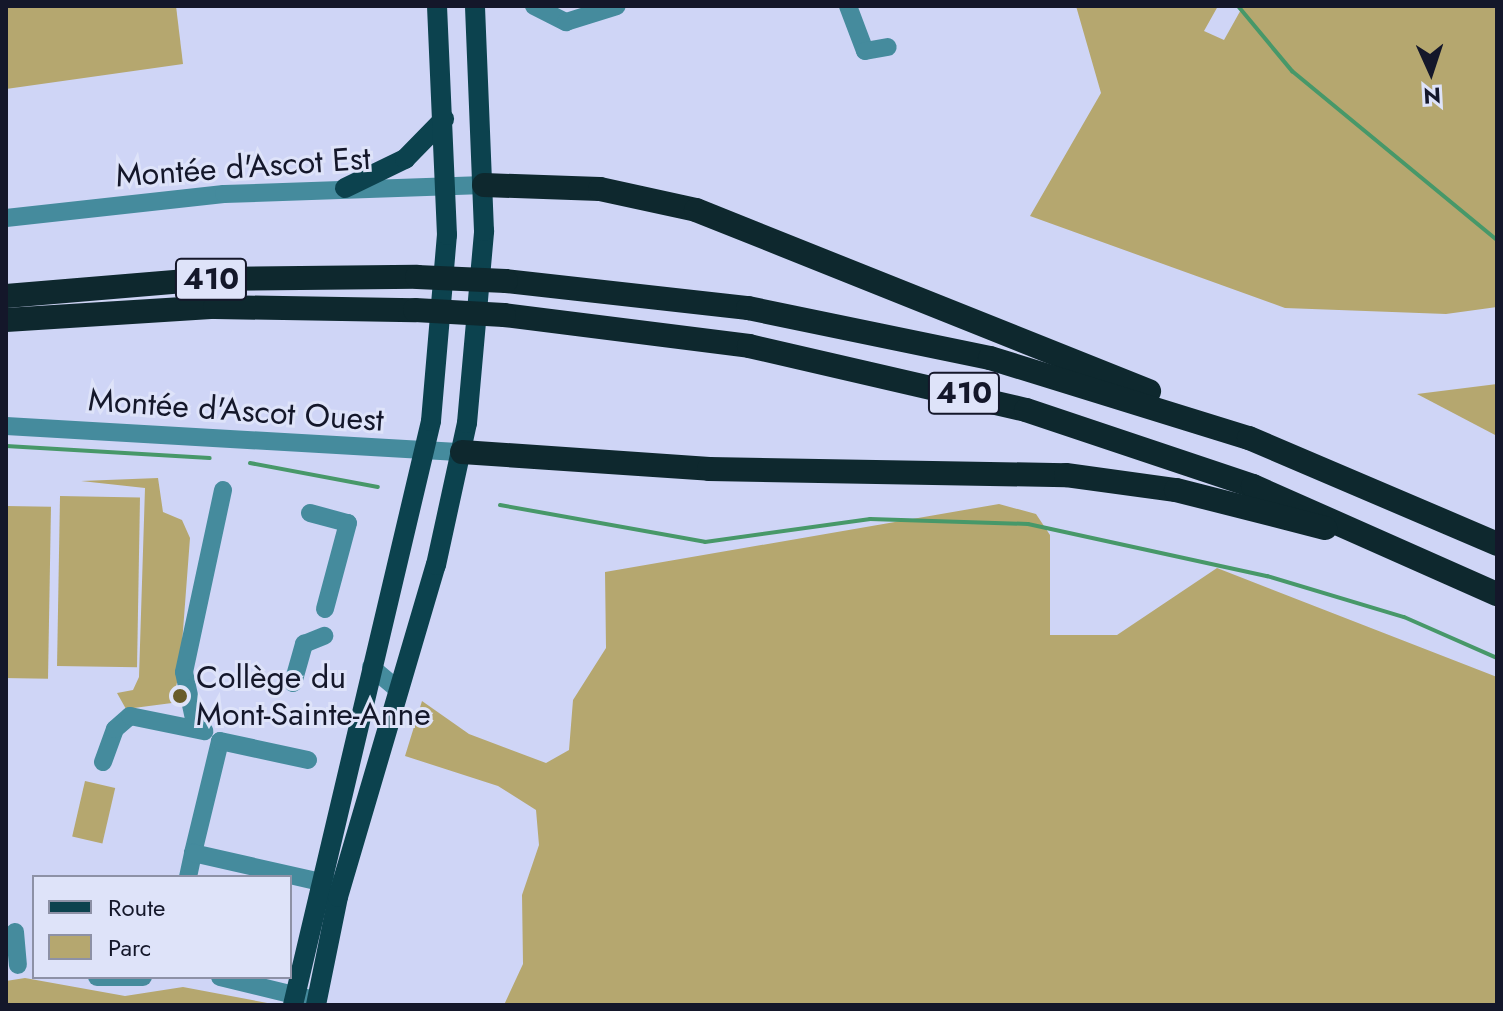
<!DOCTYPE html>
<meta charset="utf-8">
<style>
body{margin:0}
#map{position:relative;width:1503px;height:1011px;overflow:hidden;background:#cfd5f6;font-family:Jost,sans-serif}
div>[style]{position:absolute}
.green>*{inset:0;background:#b5a76f;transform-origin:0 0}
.stream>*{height:4px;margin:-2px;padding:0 2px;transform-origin:2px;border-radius:2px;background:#479869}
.minor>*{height:18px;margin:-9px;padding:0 9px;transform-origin:9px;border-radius:9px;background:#458b9d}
.major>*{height:20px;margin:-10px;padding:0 10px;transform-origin:10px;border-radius:10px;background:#0c424e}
.highway>*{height:24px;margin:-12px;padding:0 12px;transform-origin:12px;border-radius:12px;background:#0e282e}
.highway-bridge>*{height:24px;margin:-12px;padding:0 12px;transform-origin:12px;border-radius:12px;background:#0e282e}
.dots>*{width:22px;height:22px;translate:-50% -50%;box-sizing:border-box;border:4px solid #dee3f9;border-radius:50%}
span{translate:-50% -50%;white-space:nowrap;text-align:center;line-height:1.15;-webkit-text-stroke:6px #dee3f9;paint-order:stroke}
.shield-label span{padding:2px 6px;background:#dee3f9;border:2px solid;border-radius:6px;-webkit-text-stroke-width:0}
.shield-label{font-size:30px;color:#14172a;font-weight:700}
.street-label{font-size:32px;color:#14172a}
.poi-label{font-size:32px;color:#14172a}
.left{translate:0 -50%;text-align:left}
.frame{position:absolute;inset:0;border:8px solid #14172a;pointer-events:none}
.legend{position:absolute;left:32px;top:875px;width:260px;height:104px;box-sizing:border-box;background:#dee3f9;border:2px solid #8d91a6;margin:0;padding:10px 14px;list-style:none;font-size:24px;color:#14172a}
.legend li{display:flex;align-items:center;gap:16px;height:40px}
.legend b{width:40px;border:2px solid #8d91a6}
.north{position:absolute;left:1391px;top:32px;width:80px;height:80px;-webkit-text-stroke:6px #dee3f9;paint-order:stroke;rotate:177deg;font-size:22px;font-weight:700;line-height:32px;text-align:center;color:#14172a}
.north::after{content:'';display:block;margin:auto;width:28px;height:36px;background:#14172a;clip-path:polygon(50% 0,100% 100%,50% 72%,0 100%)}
</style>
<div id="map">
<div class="green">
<i style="clip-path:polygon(6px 6px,176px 6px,183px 64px,6px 89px)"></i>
<i style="clip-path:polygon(1076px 6px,1218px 6px,1204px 31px,1224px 40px,1243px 6px,1497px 6px,1497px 307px,1446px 314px,1285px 308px,1030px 216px,1101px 93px)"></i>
<i style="clip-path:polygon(1497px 384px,1497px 436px,1417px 394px)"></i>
<i style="clip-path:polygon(158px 478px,163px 512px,182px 520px,190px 538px,180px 670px,172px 703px,126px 709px,117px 693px,133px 690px,139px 677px,145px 488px,81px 481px)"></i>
<i style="left:60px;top:496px;width:80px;height:170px;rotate:1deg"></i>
<i style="clip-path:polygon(999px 504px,1036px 514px,1050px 535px,1050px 635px,1117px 635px,1217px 568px,1497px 677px,1497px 1005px,504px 1005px,523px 964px,522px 895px,539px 845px,536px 810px,498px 786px,405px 756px,422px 701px,469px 734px,546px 763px,569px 750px,573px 700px,606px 648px,605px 572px)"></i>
<i style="left:6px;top:506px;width:45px;height:172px;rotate:1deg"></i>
<i style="left:85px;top:781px;width:31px;height:57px;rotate:13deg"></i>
<i style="clip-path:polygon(25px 978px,125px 996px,183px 987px,278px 1005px,6px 1005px,6px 981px)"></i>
</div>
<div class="stream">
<i style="left:1238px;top:6px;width:85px;rotate:50.3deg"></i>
<i style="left:1292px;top:71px;width:266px;rotate:39.5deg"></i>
<i style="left:6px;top:446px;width:204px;rotate:3.4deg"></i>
<i style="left:250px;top:463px;width:130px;rotate:10.6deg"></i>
<i style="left:500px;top:505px;width:208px;rotate:10.2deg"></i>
<i style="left:705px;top:542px;width:167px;rotate:-7.9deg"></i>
<i style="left:870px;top:519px;width:158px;rotate:1.8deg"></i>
<i style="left:1028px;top:524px;width:245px;rotate:12.3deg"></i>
<i style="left:1267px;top:576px;width:143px;rotate:16.7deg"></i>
<i style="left:1404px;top:617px;width:102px;rotate:23.8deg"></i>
</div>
<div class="minor">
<i style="left:534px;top:6px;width:36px;rotate:27deg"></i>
<i style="left:566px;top:22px;width:53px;rotate:-17.4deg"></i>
<i style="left:848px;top:6px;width:48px;rotate:69.3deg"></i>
<i style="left:865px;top:51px;width:23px;rotate:-10deg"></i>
<i style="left:6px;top:218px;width:219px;rotate:-6.3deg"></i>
<i style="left:224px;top:194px;width:260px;rotate:-2deg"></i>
<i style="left:6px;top:426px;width:457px;rotate:3.3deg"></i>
<i style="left:310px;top:513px;width:39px;rotate:15deg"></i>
<i style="left:348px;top:523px;width:89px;rotate:105deg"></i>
<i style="left:371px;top:667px;width:34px;rotate:40deg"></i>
<i style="left:293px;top:683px;width:41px;rotate:-74.2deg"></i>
<i style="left:304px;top:644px;width:22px;rotate:-22deg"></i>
<i style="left:196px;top:728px;width:57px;rotate:-102.1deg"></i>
<i style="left:184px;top:672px;width:186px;rotate:-77.9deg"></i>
<i style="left:103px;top:762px;width:35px;rotate:-70deg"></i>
<i style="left:115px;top:729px;width:20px;rotate:-41deg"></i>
<i style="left:130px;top:716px;width:76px;rotate:11.5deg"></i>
<i style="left:193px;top:853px;width:115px;rotate:-76.4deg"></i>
<i style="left:220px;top:741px;width:90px;rotate:12.2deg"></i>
<i style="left:188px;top:877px;width:25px;rotate:-78deg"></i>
<i style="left:193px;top:853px;width:145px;rotate:12.8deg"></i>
<i style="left:15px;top:932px;width:33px;rotate:85deg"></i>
<i style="left:97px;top:977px;width:46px"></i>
<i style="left:220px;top:977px;width:89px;rotate:13.7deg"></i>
</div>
<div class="major">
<i style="left:345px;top:188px;width:67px;rotate:-25.8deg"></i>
<i style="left:405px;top:159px;width:56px;rotate:-45.7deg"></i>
<i style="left:293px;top:1005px;width:600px;rotate:-76.7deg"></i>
<i style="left:431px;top:421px;width:187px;rotate:-85.1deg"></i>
<i style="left:447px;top:235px;width:229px;rotate:-92.5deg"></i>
<i style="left:316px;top:1005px;width:110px;rotate:-78.5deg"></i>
<i style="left:338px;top:897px;width:346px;rotate:-73.6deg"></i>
<i style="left:436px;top:565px;width:145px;rotate:-77.7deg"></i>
<i style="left:467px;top:423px;width:193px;rotate:-84.9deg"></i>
<i style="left:484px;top:231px;width:225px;rotate:-92.3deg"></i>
</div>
<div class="highway">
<i style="left:484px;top:185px;width:116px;rotate:2deg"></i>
<i style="left:600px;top:189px;width:98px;rotate:12.3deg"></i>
<i style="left:696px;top:210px;width:488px;rotate:21.8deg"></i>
<i style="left:506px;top:281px;width:244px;rotate:6.4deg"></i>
<i style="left:748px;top:308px;width:247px;rotate:11.7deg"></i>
<i style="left:990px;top:358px;width:271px;rotate:17.2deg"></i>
<i style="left:1249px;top:438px;width:270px;rotate:23.1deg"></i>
<i style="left:6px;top:296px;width:205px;rotate:-4.8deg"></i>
<i style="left:210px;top:279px;width:207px;rotate:-0.6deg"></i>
<i style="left:504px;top:315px;width:247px;rotate:7.2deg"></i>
<i style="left:749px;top:346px;width:284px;rotate:13deg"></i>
<i style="left:1026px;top:410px;width:239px;rotate:18.5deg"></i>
<i style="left:1253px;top:486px;width:267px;rotate:23.9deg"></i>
<i style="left:6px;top:320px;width:209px;rotate:-3.6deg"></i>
<i style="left:215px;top:307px;width:200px;rotate:0.9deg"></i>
<i style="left:462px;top:452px;width:248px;rotate:3.9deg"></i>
<i style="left:709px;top:469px;width:357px;rotate:1deg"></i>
<i style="left:1066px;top:475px;width:111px;rotate:7.8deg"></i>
<i style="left:1176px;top:490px;width:154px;rotate:14.3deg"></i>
</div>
<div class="highway-bridge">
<i style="left:417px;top:277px;width:89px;rotate:2.6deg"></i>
<i style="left:415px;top:310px;width:89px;rotate:3.2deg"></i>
</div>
<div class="dots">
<i style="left:180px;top:696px;background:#685c29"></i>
</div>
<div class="shield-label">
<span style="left:211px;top:279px">410</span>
<span style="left:964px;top:393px">410</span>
</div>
<div class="street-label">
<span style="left:243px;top:167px;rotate:-4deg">Montée d'Ascot Est</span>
<span style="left:236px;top:410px;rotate:4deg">Montée d'Ascot Ouest</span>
</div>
<div class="poi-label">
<span class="left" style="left:196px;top:696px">Collège du<br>Mont-Sainte-Anne</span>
</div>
<div class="frame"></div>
<ul class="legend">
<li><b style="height:10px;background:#0c424e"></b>Route</li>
<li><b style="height:22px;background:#b5a76f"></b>Parc</li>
</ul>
<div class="north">N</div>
</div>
